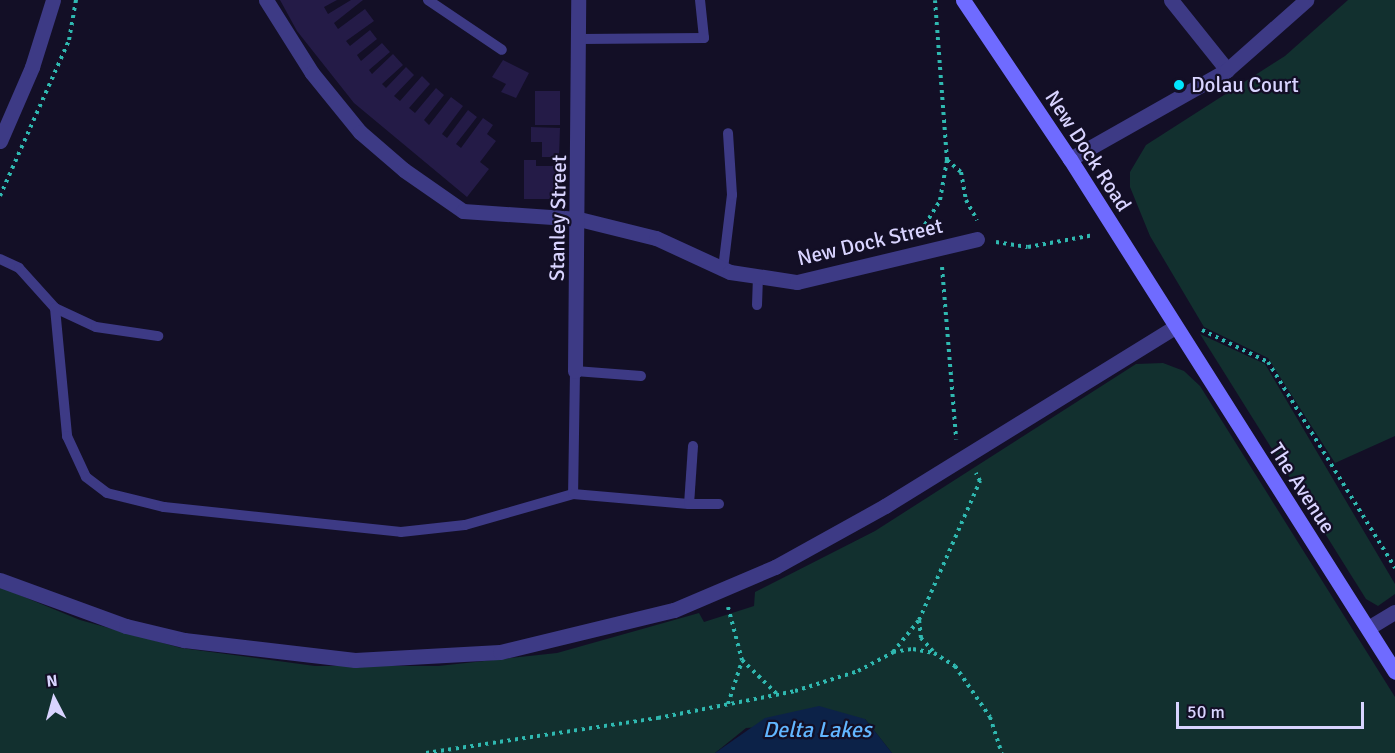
<!DOCTYPE html>
<style>
body{margin:0}
#map{position:relative;width:1395px;height:753px;overflow:hidden;background:#130f26;font-family:Signika,sans-serif}
div>[style]{position:absolute}
.green>*{inset:0;background:#12302f}
.water>*{inset:0;background:#0c2248}
.building>*{inset:0;background:#241b47;transform-origin:0 0}
.path>*{height:4px;margin-top:-2px;transform-origin:0;background:repeating-linear-gradient(90deg,#2fb8b0 0 3px,transparent 0 7.5px)}
.lane>*{height:10px;margin:-5px;padding:0 5px;transform-origin:5px;border-radius:5px;background:#3d3a85}
.street>*{height:15px;margin:-7.5px;padding:0 7.5px;transform-origin:7.5px;border-radius:7.5px;background:#3d3a85}
.secondary>*{height:15px;margin:-7.5px;padding:0 7.5px;transform-origin:7.5px;border-radius:7.5px;background:#6f6bff}
.dots>*{width:16px;height:16px;translate:-50% -50%;box-sizing:border-box;border:3px solid #130f26;border-radius:50%}
span{translate:-50% -50%;white-space:nowrap;text-align:center;line-height:1.15;-webkit-text-stroke:4.5px #130f26;paint-order:stroke}
.poi-label{font-size:21px;color:#d9d4ff}
.left{translate:0 -50%;text-align:left}
.street-label{font-size:21px;color:#d9d4ff}
.water-label{font-size:22px;color:#62b6ff;font-style:italic}
.north{position:absolute;left:24px;top:669px;width:60px;height:60px;-webkit-text-stroke:4px #130f26;paint-order:stroke;rotate:354deg;font-size:16px;font-weight:700;line-height:24px;text-align:center;color:#d9d4ff}
.north::after{content:'';display:block;margin:auto;width:21px;height:27px;background:#d9d4ff;clip-path:polygon(50% 0,100% 100%,50% 72%,0 100%)}
.scale{position:absolute;left:1176px;top:702px;width:188px;height:27px;box-sizing:border-box;border:3px solid #d9d4ff;border-top:0;padding-left:8px;font-size:18px;line-height:21px;white-space:nowrap;color:#d9d4ff;-webkit-text-stroke:4px #130f26;paint-order:stroke}
</style>
<div id="map">
<div class="green">
<i style="clip-path:polygon(1348px 0,1395px 0,1395px 436px,1335px 463px,1268px 358px,1204px 327px,1150px 236px,1130px 187px,1130px 172px,1146px 145px,1285px 56px)"></i>
<i style="clip-path:polygon(1200px 334px,1265px 364px,1395px 584px,1395px 594px,1378px 606px,1366px 599px)"></i>
<i style="clip-path:polygon(1163px 363px,1184px 371px,1200px 386px,1395px 697px,1395px 753px,892px 753px,865px 719px,746px 728px,715px 753px,0 753px,0 587px,80px 620px,181px 648px,315px 666px,438px 666px,557px 653px,699px 613px,704px 622px,754px 606px,755px 592px,875px 531px,1136px 364px)"></i>
</div>
<div class="water">
<i style="clip-path:polygon(819px 706px,865px 719px,892px 753px,715px 753px,765px 718px)"></i>
</div>
<div class="building">
<i style="clip-path:polygon(280px 0,337px 0,324px 7px,328px 14px,351px 0,363px 0,334px 23px,338px 29px,365px 9px,374px 21px,346px 41px,350px 46px,370px 30px,377px 39px,357px 55px,361px 61px,382px 43px,390px 52px,369px 70px,372px 74px,393px 54px,403px 65px,382px 84px,386px 88px,406px 67px,414px 75px,394px 96px,400px 101px,422px 76px,430px 84px,409px 108px,415px 113px,436px 88px,444px 95px,424px 120px,429px 125px,451px 97px,463px 106px,442px 134px,447px 138px,468px 110px,477px 117px,456px 144px,461px 148px,483px 118px,493px 125px,487px 134px,496px 141px,480px 162px,489px 169px,467px 197px,354px 103px,297px 31px)"></i>
<i style="clip-path:polygon(503px 60px,529px 73px,516px 98px,501px 92px,506px 84px,492px 77px)"></i>
<i style="left:535px;top:91px;width:25px;height:34px"></i>
<i style="clip-path:polygon(531px 127px,560px 128px,559px 157px,542px 157px,542px 142px,531px 142px)"></i>
<i style="clip-path:polygon(524px 160px,536px 160px,536px 166px,559px 166px,558px 199px,524px 199px)"></i>
</div>
<div class="path">
<i style="left:947px;top:160px;width:18px;rotate:41deg"></i>
<i style="left:961px;top:172px;width:28px;rotate:80deg"></i>
<i style="left:966px;top:200px;width:23px;rotate:61deg"></i>
<i style="left:0;top:196px;width:171px;rotate:-66.1deg"></i>
<i style="left:69px;top:40px;width:41px;rotate:-80.1deg"></i>
<i style="left:921px;top:231px;width:36px;rotate:-58deg"></i>
<i style="left:940px;top:200px;width:41px;rotate:-80.1deg"></i>
<i style="left:947px;top:160px;width:160px;rotate:-94.3deg"></i>
<i style="left:996px;top:242px;width:32px;rotate:9deg"></i>
<i style="left:1028px;top:247px;width:67px;rotate:-10.3deg"></i>
<i style="left:942px;top:267px;width:173px;rotate:85.3deg"></i>
<i style="left:1202px;top:330px;width:73px;rotate:25.9deg"></i>
<i style="left:1268px;top:362px;width:242px;rotate:58.3deg"></i>
<i style="left:728px;top:607px;width:55px;rotate:75.2deg"></i>
<i style="left:742px;top:660px;width:49px;rotate:44.2deg"></i>
<i style="left:933px;top:651px;width:18px;rotate:-133deg"></i>
<i style="left:921px;top:638px;width:18px;rotate:-96deg"></i>
<i style="left:919px;top:620px;width:152px;rotate:-66.3deg"></i>
<i style="left:980px;top:481px;width:9px;rotate:-117deg"></i>
<i style="left:893px;top:652px;width:41px;rotate:-50.9deg"></i>
<i style="left:728px;top:704px;width:45px;rotate:-72deg"></i>
<i style="left:426px;top:753px;width:235px;rotate:-8.6deg"></i>
<i style="left:658px;top:718px;width:140px;rotate:-11.1deg"></i>
<i style="left:795px;top:691px;width:66px;rotate:-17.6deg"></i>
<i style="left:858px;top:671px;width:40px;rotate:-28deg"></i>
<i style="left:893px;top:652px;width:20px;rotate:-9deg"></i>
<i style="left:913px;top:649px;width:21px;rotate:11deg"></i>
<i style="left:934px;top:653px;width:25px;rotate:32deg"></i>
<i style="left:955px;top:666px;width:62px;rotate:55.5deg"></i>
<i style="left:990px;top:717px;width:38px;rotate:72deg"></i>
</div>
<div class="lane">
<i style="left:428px;top:0;width:89px;rotate:34deg"></i>
<i style="left:581px;top:39px;width:123px;rotate:-0.5deg"></i>
<i style="left:704px;top:38px;width:38px;rotate:-96deg"></i>
<i style="left:0;top:259px;width:21px;rotate:25deg"></i>
<i style="left:19px;top:268px;width:54px;rotate:48deg"></i>
<i style="left:55px;top:308px;width:45px;rotate:24.9deg"></i>
<i style="left:96px;top:327px;width:63px;rotate:8.3deg"></i>
<i style="left:723px;top:269px;width:75px;rotate:-83.1deg"></i>
<i style="left:732px;top:195px;width:62px;rotate:-93.7deg"></i>
<i style="left:757px;top:305px;width:29px;rotate:-88deg"></i>
<i style="left:55px;top:308px;width:129px;rotate:84.6deg"></i>
<i style="left:67px;top:436px;width:45px;rotate:65.1deg"></i>
<i style="left:86px;top:477px;width:26px;rotate:37deg"></i>
<i style="left:107px;top:493px;width:59px;rotate:13.8deg"></i>
<i style="left:164px;top:507px;width:238px;rotate:6deg"></i>
<i style="left:401px;top:532px;width:64px;rotate:-6.2deg"></i>
<i style="left:465px;top:525px;width:112px;rotate:-16deg"></i>
<i style="left:641px;top:376px;width:66px;rotate:-175.7deg"></i>
<i style="left:575px;top:371px;width:123px;rotate:90.9deg"></i>
<i style="left:573px;top:494px;width:116px;rotate:4.9deg"></i>
<i style="left:693px;top:446px;width:58px;rotate:93.9deg"></i>
<i style="left:689px;top:504px;width:30px"></i>
</div>
<div class="street">
<i style="left:266px;top:0;width:86px;rotate:57.8deg"></i>
<i style="left:312px;top:73px;width:76px;rotate:50.9deg"></i>
<i style="left:360px;top:132px;width:58px;rotate:40.8deg"></i>
<i style="left:404px;top:170px;width:72px;rotate:34.8deg"></i>
<i style="left:463px;top:211px;width:116px;rotate:3.9deg"></i>
<i style="left:579px;top:219px;width:79px;rotate:13.9deg"></i>
<i style="left:656px;top:238px;width:81px;rotate:24.7deg"></i>
<i style="left:730px;top:272px;width:68px;rotate:8.5deg"></i>
<i style="left:797px;top:282px;width:185px;rotate:-13.4deg"></i>
<i style="left:1171px;top:0;width:90px;rotate:51.3deg"></i>
<i style="left:0;top:141px;width:81px;rotate:-66.6deg"></i>
<i style="left:32px;top:67px;width:70px;rotate:-72.6deg"></i>
<i style="left:1070px;top:159px;width:180px;rotate:-29.5deg"></i>
<i style="left:1227px;top:70px;width:106px;rotate:-41.5deg"></i>
<i style="left:575px;top:371px;width:371px;rotate:-89.5deg"></i>
<i style="left:0;top:580px;width:134px;rotate:20.1deg"></i>
<i style="left:126px;top:626px;width:60px;rotate:13.6deg"></i>
<i style="left:184px;top:640px;width:172px;rotate:6.7deg"></i>
<i style="left:355px;top:660px;width:145px;rotate:-3.2deg"></i>
<i style="left:500px;top:652px;width:179px;rotate:-13.6deg"></i>
<i style="left:674px;top:610px;width:110px;rotate:-23.1deg"></i>
<i style="left:775px;top:567px;width:126px;rotate:-29deg"></i>
<i style="left:885px;top:506px;width:339px;rotate:-31.7deg"></i>
<i style="left:1368px;top:628px;width:31px;rotate:-31deg"></i>
</div>
<div class="secondary">
<i style="left:963px;top:0;width:192px;rotate:56.1deg"></i>
<i style="left:1070px;top:159px;width:607px;rotate:57.64deg"></i>
</div>
<div class="dots">
<i style="left:1179px;top:85px;background:#00e5ff"></i>
</div>
<div class="poi-label">
<span class="left" style="left:1191px;top:85px">Dolau Court</span>
</div>
<div class="street-label">
<span style="left:1088px;top:151px;rotate:57deg">New Dock Road</span>
<span style="left:558px;top:218px;rotate:-89deg">Stanley Street</span>
<span style="left:870px;top:242px;rotate:-13deg">New Dock Street</span>
<span style="left:1302px;top:488px;rotate:57deg">The Avenue</span>
</div>
<div class="water-label">
<span style="left:817px;top:730px">Delta Lakes</span>
</div>
<div class="north">N</div>
<div class="scale">50 m</div>
</div>
